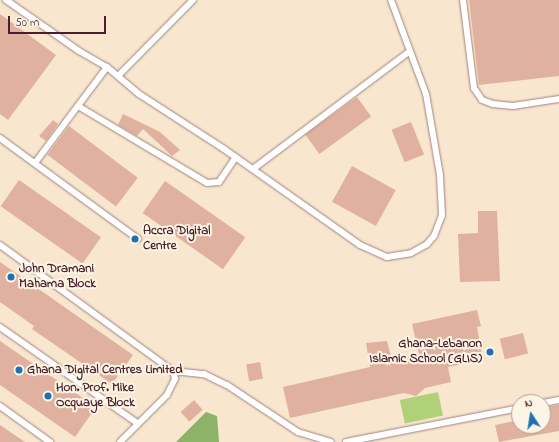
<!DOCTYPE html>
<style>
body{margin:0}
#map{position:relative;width:559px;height:442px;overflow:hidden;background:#f8e6cf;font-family:"Indie Flower",sans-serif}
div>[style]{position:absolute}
.green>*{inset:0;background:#b1d178;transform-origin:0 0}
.forest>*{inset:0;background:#8cb368}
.building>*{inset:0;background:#e0b19e;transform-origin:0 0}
.roads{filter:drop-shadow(0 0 1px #a1827d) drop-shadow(0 0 1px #a1827d)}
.lane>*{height:6px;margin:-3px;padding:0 3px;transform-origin:3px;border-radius:3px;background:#fff}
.dots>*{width:11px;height:11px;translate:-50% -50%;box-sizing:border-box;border:2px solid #fcf5e5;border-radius:50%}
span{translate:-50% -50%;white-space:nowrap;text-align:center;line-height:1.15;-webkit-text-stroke:4px #fcf5e5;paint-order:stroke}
.poi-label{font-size:13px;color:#4a1f2b;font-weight:700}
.left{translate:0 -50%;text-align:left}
.right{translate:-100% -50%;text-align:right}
.north{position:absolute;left:511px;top:394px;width:40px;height:40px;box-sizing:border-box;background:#fcf5e5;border:1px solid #b59f9b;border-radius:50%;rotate:348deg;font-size:11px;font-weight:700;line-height:16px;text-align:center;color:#4a1f2b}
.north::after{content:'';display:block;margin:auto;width:14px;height:18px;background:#1f6fb2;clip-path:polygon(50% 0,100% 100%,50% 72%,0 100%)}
.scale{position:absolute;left:8px;top:16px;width:98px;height:18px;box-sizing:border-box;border:2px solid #4a1f2b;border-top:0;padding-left:5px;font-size:12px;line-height:14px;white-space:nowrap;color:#4a1f2b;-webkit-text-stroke:3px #fcf5e5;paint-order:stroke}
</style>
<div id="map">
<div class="green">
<i style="left:438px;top:392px;width:24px;height:39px;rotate:78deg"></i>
</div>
<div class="forest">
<i style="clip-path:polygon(206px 412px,217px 416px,219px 442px,176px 442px)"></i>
</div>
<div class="building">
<i style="clip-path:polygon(469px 0,559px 0,559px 76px,479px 85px)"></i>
<i style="clip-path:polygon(0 14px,56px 55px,8px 120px,0 114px)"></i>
<i style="left:357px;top:97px;width:24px;height:64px;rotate:54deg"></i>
<i style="clip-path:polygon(123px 114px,160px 132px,180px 150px,172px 156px,143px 129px,137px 136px,118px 125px)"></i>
<i style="clip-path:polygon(53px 120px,58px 124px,46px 141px,39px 136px)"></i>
<i style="left:411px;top:122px;width:35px;height:21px;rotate:68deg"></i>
<i style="left:69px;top:126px;width:86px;height:36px;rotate:37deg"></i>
<i style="left:352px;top:166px;width:50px;height:41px;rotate:29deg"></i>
<i style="left:19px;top:180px;width:100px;height:32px;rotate:35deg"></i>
<i style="left:165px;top:181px;width:98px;height:39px;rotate:35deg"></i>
<i style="clip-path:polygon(478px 211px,497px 211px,500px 281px,460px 282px,458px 234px,478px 233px)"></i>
<i style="clip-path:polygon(0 262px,133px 355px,112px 384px,32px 329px,34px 326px,0 302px)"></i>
<i style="clip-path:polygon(477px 310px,481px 326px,477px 327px,483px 360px,448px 367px,451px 382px,425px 388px,416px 396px,404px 393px,290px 418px,283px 387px,370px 367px,366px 343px,387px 341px,392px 360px,419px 354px,412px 324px)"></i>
<i style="left:523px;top:333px;width:21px;height:24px;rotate:76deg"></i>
<i style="clip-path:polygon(0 341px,96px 407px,75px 437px,0 385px)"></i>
<i style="left:260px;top:362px;width:17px;height:14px;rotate:80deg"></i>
<i style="left:194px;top:400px;width:13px;height:18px;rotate:48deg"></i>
<i style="clip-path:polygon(559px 405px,559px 431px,499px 442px,495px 425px,519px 420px,519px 426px,547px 426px,543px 407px)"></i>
<i style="clip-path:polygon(0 425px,25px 442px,0 442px)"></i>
</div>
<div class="roads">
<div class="lane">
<i style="left:6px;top:0;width:89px;rotate:34.9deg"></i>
<i style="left:79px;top:51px;width:32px;rotate:30deg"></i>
<i style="left:107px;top:67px;width:42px;rotate:40.2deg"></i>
<i style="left:139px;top:94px;width:101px;rotate:32.9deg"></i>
<i style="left:224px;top:149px;width:166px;rotate:35.2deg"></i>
<i style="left:360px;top:245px;width:30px;rotate:24deg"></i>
<i style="left:387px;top:257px;width:24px;rotate:-9deg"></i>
<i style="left:411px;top:253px;width:18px;rotate:-29deg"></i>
<i style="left:427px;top:244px;width:11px;rotate:-49deg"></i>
<i style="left:434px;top:236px;width:22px;rotate:-69deg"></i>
<i style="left:442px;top:215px;width:40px;rotate:-92.9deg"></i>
<i style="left:440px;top:175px;width:82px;rotate:-99.8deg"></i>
<i style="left:426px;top:94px;width:100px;rotate:-110.4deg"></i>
<i style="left:463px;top:0;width:89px;rotate:82.9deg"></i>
<i style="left:474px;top:88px;width:14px;rotate:56deg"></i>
<i style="left:482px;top:100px;width:12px;rotate:20deg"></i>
<i style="left:493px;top:104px;width:20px;rotate:6deg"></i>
<i style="left:513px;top:106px;width:47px;rotate:-8.7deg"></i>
<i style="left:118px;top:76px;width:107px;rotate:-45.4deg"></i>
<i style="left:78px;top:106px;width:150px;rotate:30.8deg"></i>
<i style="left:207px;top:183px;width:12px;rotate:-5deg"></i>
<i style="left:219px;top:182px;width:30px;rotate:-56deg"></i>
<i style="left:0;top:138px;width:171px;rotate:36.2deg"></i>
<i style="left:35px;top:163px;width:120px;rotate:-53.1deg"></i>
<i style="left:253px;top:169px;width:195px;rotate:-36.9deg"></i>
<i style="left:0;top:245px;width:214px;rotate:36.1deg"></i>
<i style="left:173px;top:371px;width:8px;rotate:76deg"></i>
<i style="left:175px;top:379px;width:18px;rotate:117deg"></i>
<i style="left:167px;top:395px;width:66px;rotate:135deg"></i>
<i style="left:0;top:327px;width:167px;rotate:35deg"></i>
<i style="left:173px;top:371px;width:31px;rotate:6deg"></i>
<i style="left:204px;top:374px;width:25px;rotate:26deg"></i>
<i style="left:227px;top:385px;width:85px;rotate:33.5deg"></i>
<i style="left:298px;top:432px;width:34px;rotate:17deg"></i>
<i style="left:543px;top:403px;width:16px;rotate:-11deg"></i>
<i style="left:0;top:406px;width:62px;rotate:35.8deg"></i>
<i style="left:346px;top:442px;width:176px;rotate:-11.1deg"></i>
</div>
</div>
<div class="dots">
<i style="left:135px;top:239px;background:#1f6fb2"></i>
<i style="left:11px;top:277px;background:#1f6fb2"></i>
<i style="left:490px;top:352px;background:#1f6fb2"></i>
<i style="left:19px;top:370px;background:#1f6fb2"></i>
<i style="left:48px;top:396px;background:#1f6fb2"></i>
</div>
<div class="poi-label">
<span class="left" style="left:143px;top:239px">Accra Digital<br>Centre</span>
<span class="left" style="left:19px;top:277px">John Dramani<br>Mahama Block</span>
<span class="right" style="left:482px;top:352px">Ghana-Lebanon<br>Islamic School (GLIS)</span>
<span class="left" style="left:27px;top:370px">Ghana Digital Centres Limited</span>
<span class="left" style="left:56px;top:396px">Hon. Prof. Mike<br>Ocquaye Block</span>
</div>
<div class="north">N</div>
<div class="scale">50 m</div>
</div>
